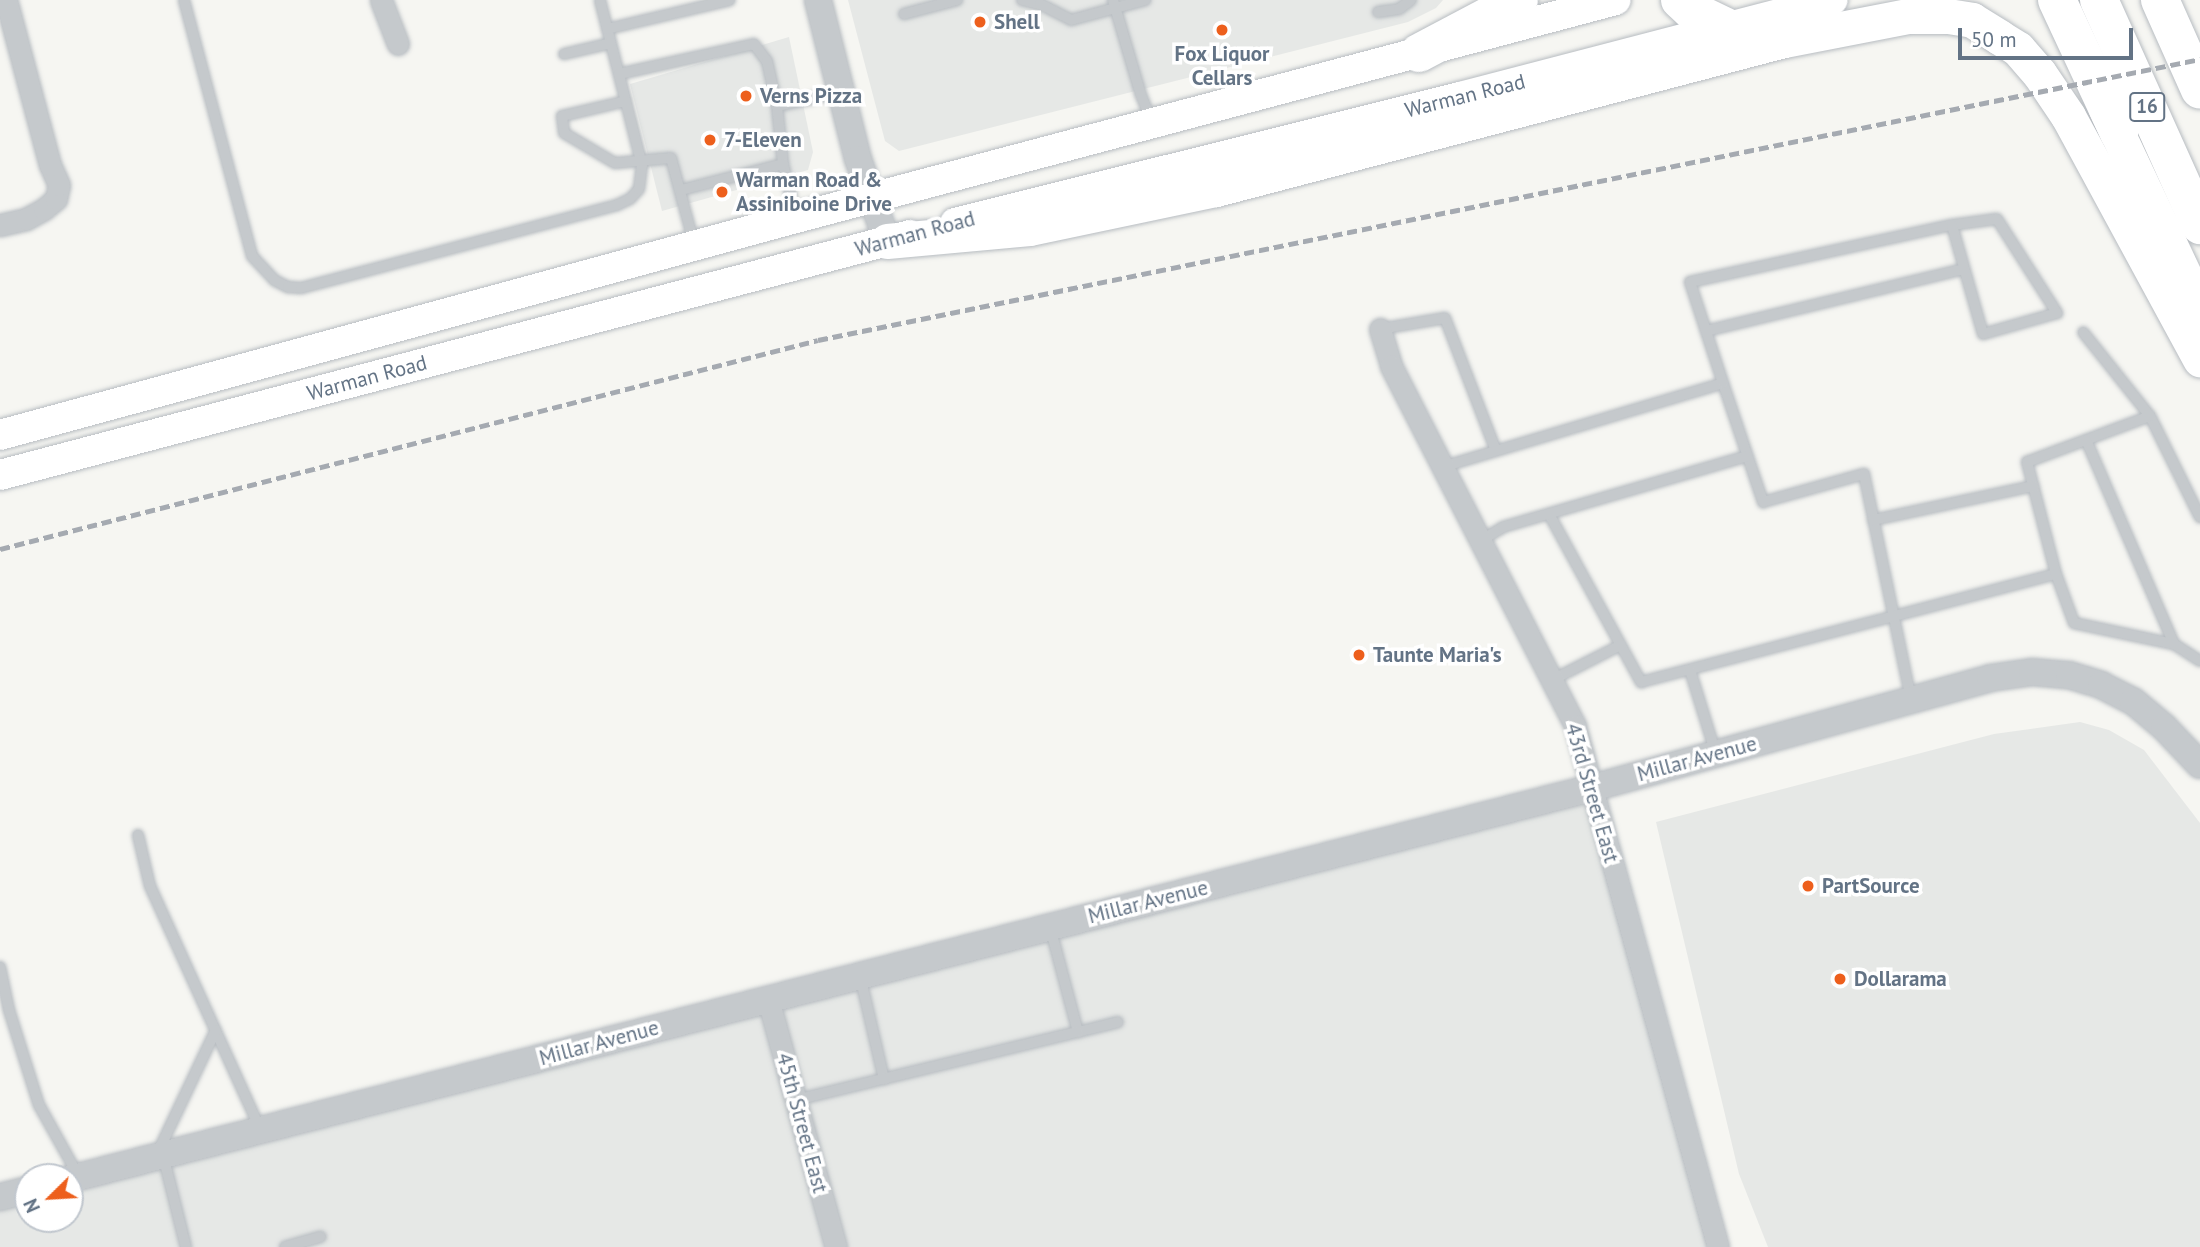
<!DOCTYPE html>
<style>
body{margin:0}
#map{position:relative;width:2200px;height:1247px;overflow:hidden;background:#f6f6f2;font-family:"PT Sans",sans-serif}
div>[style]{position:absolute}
.built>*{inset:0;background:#e6e8e6}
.roads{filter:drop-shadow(0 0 2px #b7bcc1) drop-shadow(0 0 2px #b7bcc1)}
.service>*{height:10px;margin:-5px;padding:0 5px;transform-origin:5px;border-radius:5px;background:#c5c9cc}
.minor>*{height:21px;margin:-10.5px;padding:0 10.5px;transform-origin:10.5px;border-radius:10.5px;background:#c5c9cc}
.tertiary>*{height:26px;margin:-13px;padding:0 13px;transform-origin:13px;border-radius:13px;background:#c5c9cc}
.secondary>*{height:30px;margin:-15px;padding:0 15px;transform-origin:15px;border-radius:15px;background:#fff}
.trunk>*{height:35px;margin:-17.5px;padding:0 17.5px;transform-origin:17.5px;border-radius:17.5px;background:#fff}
.motorway>*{height:38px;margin:-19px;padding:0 19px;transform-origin:19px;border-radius:19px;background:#fff}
.rail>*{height:5px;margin-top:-2.5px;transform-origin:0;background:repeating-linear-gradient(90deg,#a5aab1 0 10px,transparent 0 15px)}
.dots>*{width:19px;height:19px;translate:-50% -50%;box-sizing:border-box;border:4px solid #fff;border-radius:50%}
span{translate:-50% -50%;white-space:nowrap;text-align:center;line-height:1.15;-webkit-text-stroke:7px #fff;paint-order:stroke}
.shield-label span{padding:2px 5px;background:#fff;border:2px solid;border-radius:5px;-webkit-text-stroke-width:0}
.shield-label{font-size:19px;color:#637385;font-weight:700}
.poi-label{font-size:21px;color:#637385;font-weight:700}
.left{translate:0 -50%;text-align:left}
.street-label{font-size:21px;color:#637385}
.north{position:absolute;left:14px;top:1163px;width:70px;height:70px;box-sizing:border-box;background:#fff;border:2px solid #c1c7ce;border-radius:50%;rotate:246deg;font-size:19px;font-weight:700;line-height:28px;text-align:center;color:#637385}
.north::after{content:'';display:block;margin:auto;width:24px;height:32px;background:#ed5f1c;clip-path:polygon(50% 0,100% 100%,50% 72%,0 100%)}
.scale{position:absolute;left:1958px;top:28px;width:175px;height:32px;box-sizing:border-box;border:4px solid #637385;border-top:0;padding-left:9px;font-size:21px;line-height:24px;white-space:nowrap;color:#637385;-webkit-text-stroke:5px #fff;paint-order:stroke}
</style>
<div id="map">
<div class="built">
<i style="clip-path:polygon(848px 0,1443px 0,1436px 8px,1408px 22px,899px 151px,885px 141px)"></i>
<i style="clip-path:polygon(789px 37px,813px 152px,808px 170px,662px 211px,630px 84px)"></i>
<i style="clip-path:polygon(2080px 722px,2109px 730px,2144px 750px,2200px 823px,2200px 1247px,1768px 1247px,1739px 1174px,1656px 822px,1994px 734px)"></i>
<i style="clip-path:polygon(1592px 788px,1720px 1247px,0 1247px,0 1197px,28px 1190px,28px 1219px,70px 1219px,70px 1179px)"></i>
</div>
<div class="roads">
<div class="service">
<i style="left:184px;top:0;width:265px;rotate:75.1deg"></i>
<i style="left:252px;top:256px;width:33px;rotate:47deg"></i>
<i style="left:274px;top:280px;width:16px;rotate:27deg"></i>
<i style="left:288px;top:287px;width:13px;rotate:4deg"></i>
<i style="left:301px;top:288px;width:327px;rotate:-14.7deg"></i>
<i style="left:617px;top:205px;width:14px;rotate:-25deg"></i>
<i style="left:630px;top:199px;width:13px;rotate:-48deg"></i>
<i style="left:639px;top:189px;width:24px;rotate:-83deg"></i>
<i style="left:642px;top:165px;width:170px;rotate:-104.3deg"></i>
<i style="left:1022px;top:0;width:18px;rotate:13deg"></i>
<i style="left:1040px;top:4px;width:35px;rotate:27deg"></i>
<i style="left:1071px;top:20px;width:77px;rotate:-15.1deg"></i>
<i style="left:1113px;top:0;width:99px;rotate:73.6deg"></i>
<i style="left:1141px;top:95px;width:29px;rotate:68deg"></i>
<i style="left:1378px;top:12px;width:21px;rotate:-8deg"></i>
<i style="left:1399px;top:9px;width:15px;rotate:-37deg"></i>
<i style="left:904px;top:14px;width:55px;rotate:-14.8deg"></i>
<i style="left:607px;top:29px;width:126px;rotate:-13.3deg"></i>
<i style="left:564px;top:54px;width:48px;rotate:-13.2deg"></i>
<i style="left:619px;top:74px;width:138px;rotate:-12.5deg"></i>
<i style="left:754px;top:44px;width:21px;rotate:53deg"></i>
<i style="left:767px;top:61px;width:46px;rotate:77.5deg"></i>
<i style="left:777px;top:106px;width:58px;rotate:84.1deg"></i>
<i style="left:783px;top:164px;width:55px;rotate:76.2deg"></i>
<i style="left:626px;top:101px;width:66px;rotate:166.8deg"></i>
<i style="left:562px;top:116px;width:17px;rotate:83deg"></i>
<i style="left:564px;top:133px;width:59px;rotate:30.5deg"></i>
<i style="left:615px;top:163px;width:56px;rotate:-5.1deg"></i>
<i style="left:671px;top:158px;width:88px;rotate:74.9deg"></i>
<i style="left:777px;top:106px;width:66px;rotate:-12.3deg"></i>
<i style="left:681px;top:190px;width:105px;rotate:-14.3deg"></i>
<i style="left:1380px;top:329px;width:66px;rotate:-9.6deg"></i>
<i style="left:1445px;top:318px;width:142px;rotate:69deg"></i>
<i style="left:1706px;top:331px;width:265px;rotate:-13.5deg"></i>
<i style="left:1723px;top:383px;width:126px;rotate:71.4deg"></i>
<i style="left:1763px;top:502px;width:105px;rotate:-15.5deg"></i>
<i style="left:1864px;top:474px;width:229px;rotate:78.2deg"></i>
<i style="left:2150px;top:416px;width:113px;rotate:63.7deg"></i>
<i style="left:1442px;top:467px;width:293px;rotate:-16.6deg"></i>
<i style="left:1723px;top:383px;width:106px;rotate:-108.1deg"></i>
<i style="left:1690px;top:282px;width:268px;rotate:-12.3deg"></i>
<i style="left:1952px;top:225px;width:45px;rotate:-7.6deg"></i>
<i style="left:1997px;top:219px;width:112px;rotate:57.4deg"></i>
<i style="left:2057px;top:313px;width:77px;rotate:164.2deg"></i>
<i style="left:1983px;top:334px;width:113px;rotate:-105.9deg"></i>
<i style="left:1549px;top:514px;width:192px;rotate:61.3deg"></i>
<i style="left:1641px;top:682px;width:429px;rotate:-14.6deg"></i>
<i style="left:2056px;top:574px;width:116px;rotate:-104.5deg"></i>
<i style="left:2027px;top:462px;width:131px;rotate:-20.5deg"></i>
<i style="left:2150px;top:416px;width:107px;rotate:-128.6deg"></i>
<i style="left:1873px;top:520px;width:164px;rotate:-12deg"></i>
<i style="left:1480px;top:541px;width:27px;rotate:-31deg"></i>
<i style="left:1503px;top:527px;width:254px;rotate:-16.2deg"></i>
<i style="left:2056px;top:574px;width:52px;rotate:69.8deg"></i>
<i style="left:2074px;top:623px;width:102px;rotate:11.9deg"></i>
<i style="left:2174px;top:644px;width:222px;rotate:-113.3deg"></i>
<i style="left:2174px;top:644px;width:31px;rotate:33deg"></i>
<i style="left:1690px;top:670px;width:88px;rotate:72.8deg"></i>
<i style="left:1552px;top:680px;width:77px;rotate:-26.9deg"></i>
<i style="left:138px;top:835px;width:52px;rotate:76.8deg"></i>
<i style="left:150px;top:886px;width:266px;rotate:65.6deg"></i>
<i style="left:1050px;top:927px;width:109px;rotate:75.1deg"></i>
<i style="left:1078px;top:1032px;width:41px;rotate:-14deg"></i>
<i style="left:0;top:967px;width:44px;rotate:78.2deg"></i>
<i style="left:9px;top:1010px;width:100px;rotate:72.5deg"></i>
<i style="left:39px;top:1105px;width:82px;rotate:60.9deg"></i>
<i style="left:860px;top:976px;width:106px;rotate:76.9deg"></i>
<i style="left:796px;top:1100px;width:290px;rotate:-13.6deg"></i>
<i style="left:157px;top:1154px;width:137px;rotate:-64.6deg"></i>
<i style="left:163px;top:1155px;width:95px;rotate:76deg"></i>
<i style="left:285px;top:1247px;width:37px;rotate:-16deg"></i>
</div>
<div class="minor">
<i style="left:381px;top:0;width:47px;rotate:68.9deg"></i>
<i style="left:0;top:225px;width:27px;rotate:-13deg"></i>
<i style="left:26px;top:219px;width:21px;rotate:-29deg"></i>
<i style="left:44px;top:209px;width:16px;rotate:-40deg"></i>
<i style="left:56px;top:199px;width:14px;rotate:-78deg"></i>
<i style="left:59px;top:185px;width:22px;rotate:-114deg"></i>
<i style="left:50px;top:165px;width:171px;rotate:-104.9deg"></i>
<i style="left:1380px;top:329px;width:39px;rotate:73deg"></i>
<i style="left:1391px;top:366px;width:404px;rotate:62.9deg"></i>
<i style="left:1575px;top:726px;width:540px;rotate:74.65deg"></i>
<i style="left:768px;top:999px;width:257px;rotate:74.7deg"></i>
</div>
<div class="tertiary">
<i style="left:818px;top:0;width:164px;rotate:75.9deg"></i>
<i style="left:858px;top:159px;width:87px;rotate:70.5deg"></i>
<i style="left:70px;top:1179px;width:1571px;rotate:-14.41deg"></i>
<i style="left:1592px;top:788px;width:413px;rotate:-15.4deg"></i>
<i style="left:1990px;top:678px;width:42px;rotate:-8.1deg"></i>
<i style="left:2032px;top:672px;width:37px;rotate:5deg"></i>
<i style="left:2069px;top:675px;width:34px;rotate:17deg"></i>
<i style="left:2101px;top:685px;width:36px;rotate:27deg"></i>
<i style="left:2133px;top:701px;width:40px;rotate:40deg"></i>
<i style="left:2164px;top:727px;width:52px;rotate:46.5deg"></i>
<i style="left:0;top:1197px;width:29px;rotate:-14deg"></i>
</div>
<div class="secondary">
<i style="left:955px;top:223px;width:520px;rotate:-14.01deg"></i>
<i style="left:1460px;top:97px;width:385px;rotate:-14.6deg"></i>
<i style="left:0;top:435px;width:825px;rotate:-15.25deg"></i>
<i style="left:796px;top:218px;width:848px;rotate:-14.89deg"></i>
<i style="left:0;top:475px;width:941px;rotate:-14.77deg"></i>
</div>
<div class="trunk">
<i style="left:2106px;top:109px;width:221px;rotate:64.8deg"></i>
<i style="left:887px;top:241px;width:143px;rotate:-5.2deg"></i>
<i style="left:1029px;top:228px;width:191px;rotate:-11.8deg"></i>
<i style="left:1216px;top:189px;width:587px;rotate:-14.7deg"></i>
<i style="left:1784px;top:40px;width:126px;rotate:-11deg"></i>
<i style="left:1908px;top:16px;width:40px"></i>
<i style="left:1948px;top:16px;width:24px;rotate:9deg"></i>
<i style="left:1972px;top:20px;width:32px;rotate:32deg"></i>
<i style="left:1999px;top:37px;width:22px;rotate:32deg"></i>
<i style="left:2018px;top:49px;width:32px;rotate:49deg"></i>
<i style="left:2039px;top:73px;width:52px;rotate:56deg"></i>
<i style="left:2068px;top:116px;width:277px;rotate:61.5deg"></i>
</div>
<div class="motorway">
<i style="left:1680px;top:0;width:15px;rotate:42deg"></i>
<i style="left:1691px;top:10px;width:41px;rotate:25.9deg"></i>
<i style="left:2057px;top:0;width:147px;rotate:65deg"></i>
<i style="left:2099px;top:0;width:247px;rotate:65.8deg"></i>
<i style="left:2160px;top:0;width:98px;rotate:66deg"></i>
<i style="left:1419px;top:53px;width:113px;rotate:-27.9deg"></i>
</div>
</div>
<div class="rail">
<i style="left:0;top:549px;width:844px;rotate:-14.33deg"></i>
<i style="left:818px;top:340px;width:1410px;rotate:-11.49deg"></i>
</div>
<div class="dots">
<i style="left:980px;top:22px;background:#ed5f1c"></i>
<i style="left:1222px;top:30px;background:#ed5f1c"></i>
<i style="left:746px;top:96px;background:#ed5f1c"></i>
<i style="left:710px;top:140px;background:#ed5f1c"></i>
<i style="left:722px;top:192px;background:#ed5f1c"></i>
<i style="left:1359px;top:655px;background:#ed5f1c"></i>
<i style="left:1808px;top:886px;background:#ed5f1c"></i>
<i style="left:1840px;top:979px;background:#ed5f1c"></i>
</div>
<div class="shield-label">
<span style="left:2147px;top:107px">16</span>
</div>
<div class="poi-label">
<span class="left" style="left:994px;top:22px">Shell</span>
<span style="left:1222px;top:66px">Fox Liquor<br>Cellars</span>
<span class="left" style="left:760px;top:96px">Verns Pizza</span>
<span class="left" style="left:724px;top:140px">7-Eleven</span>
<span class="left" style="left:736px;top:192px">Warman Road &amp;<br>Assiniboine Drive</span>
<span class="left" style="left:1373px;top:655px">Taunte Maria's</span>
<span class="left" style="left:1822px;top:886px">PartSource</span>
<span class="left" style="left:1854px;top:979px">Dollarama</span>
</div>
<div class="street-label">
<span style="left:1465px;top:96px;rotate:-14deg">Warman Road</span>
<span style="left:915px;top:234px;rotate:-15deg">Warman Road</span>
<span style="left:367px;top:378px;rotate:-15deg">Warman Road</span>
<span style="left:1697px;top:759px;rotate:-15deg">Millar Avenue</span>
<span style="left:1592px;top:793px;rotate:74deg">43rd Street East</span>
<span style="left:1148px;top:902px;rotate:-14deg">Millar Avenue</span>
<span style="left:599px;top:1043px;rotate:-15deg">Millar Avenue</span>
<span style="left:802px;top:1123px;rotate:75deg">45th Street East</span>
</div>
<div class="north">N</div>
<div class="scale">50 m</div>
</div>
